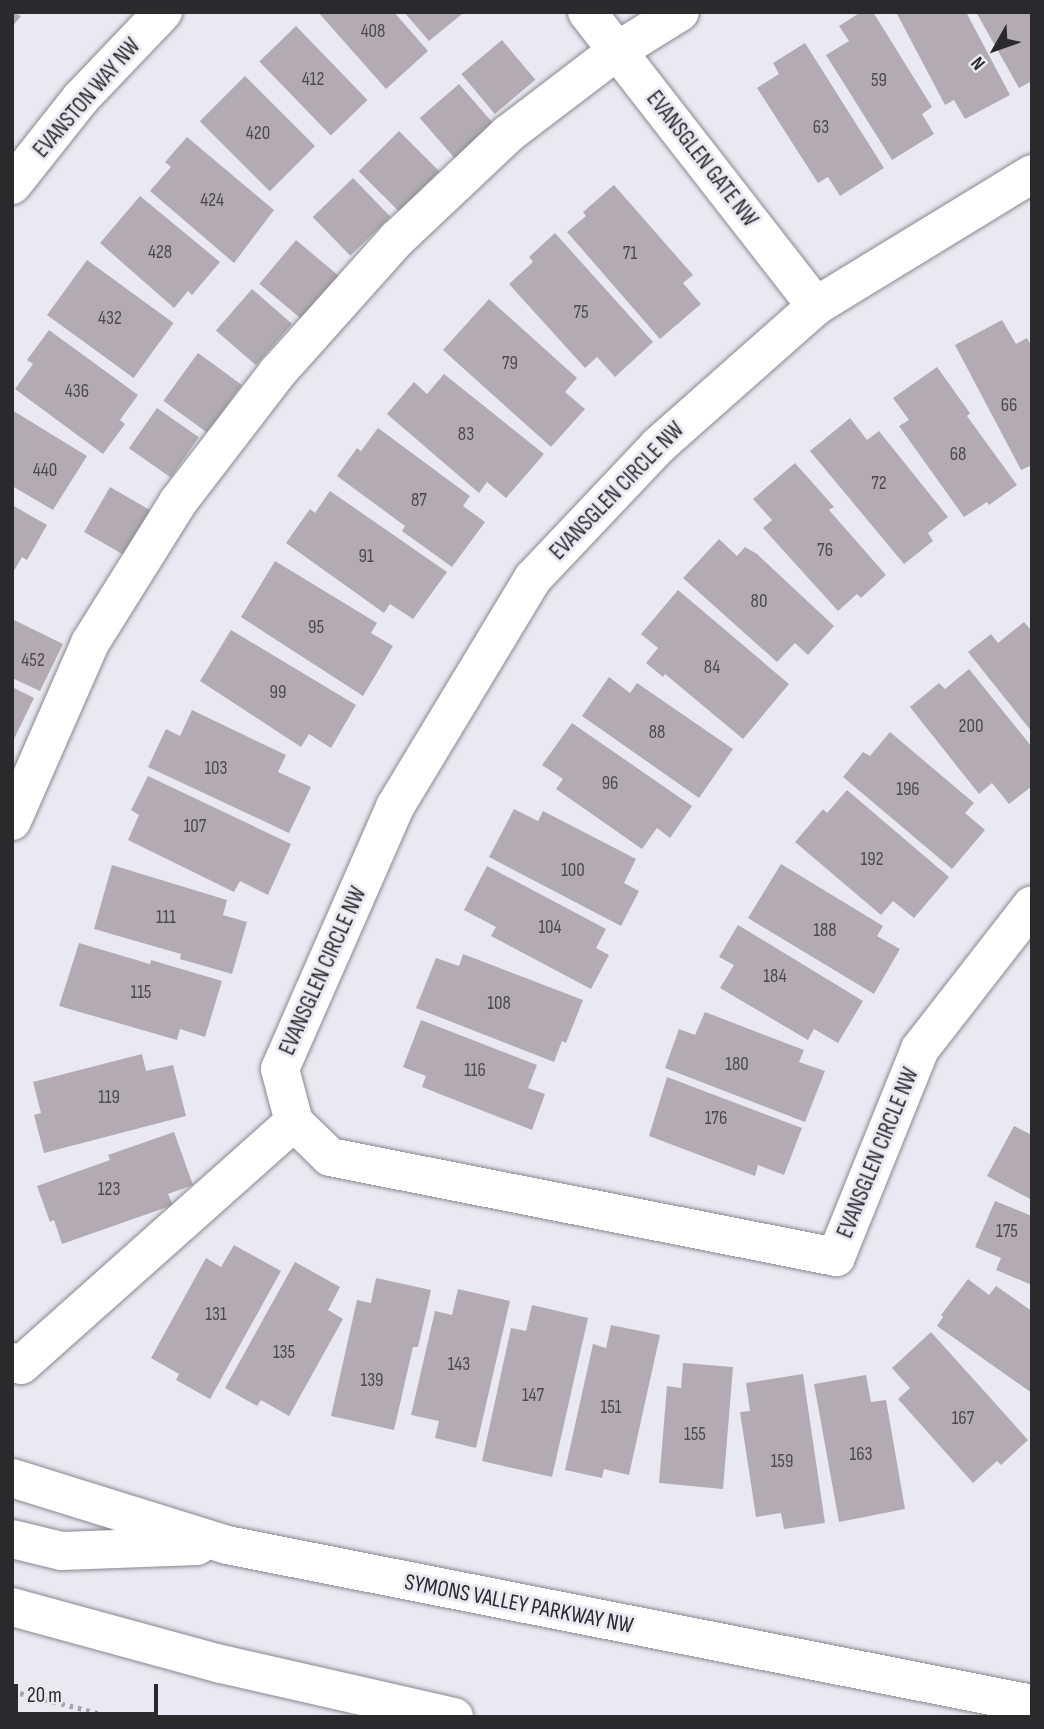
<!DOCTYPE html>
<style>
body{margin:0}
#map{position:relative;width:1044px;height:1729px;overflow:hidden;background:#eae9f1;font-family:"Sofia Sans Condensed",sans-serif}
div>[style]{position:absolute}
.building>*{inset:0;background:#b2acb2;transform-origin:0 0}
.path>*{height:4.5px;margin-top:-2.25px;transform-origin:0;background:repeating-linear-gradient(90deg,#a5a4aa 0 3.5px,transparent 0 8.5px)}
.roads{filter:drop-shadow(0 0 2px #88888f) drop-shadow(0 0 2px #88888f)}
.minor>*{height:38px;margin:-19px;padding:0 19px;transform-origin:19px;border-radius:19px;background:#fff}
.major>*{height:38px;margin:-19px;padding:0 19px;transform-origin:19px;border-radius:19px;background:#fff}
span{translate:-50% -50%;white-space:nowrap;text-align:center;line-height:1.15;-webkit-text-stroke:6px #eae9f1;paint-order:stroke}
.number-label{font-size:19px;color:#4c4a4e}
.number-label span{-webkit-text-stroke-width:0}
.street-label{font-size:23px;color:#2a2a2d}
.frame{position:absolute;inset:0;border:14px solid #2a2a2d;pointer-events:none}
.north{position:absolute;left:960px;top:14px;width:70px;height:70px;-webkit-text-stroke:5px #eae9f1;paint-order:stroke;rotate:230deg;font-size:19px;font-weight:700;line-height:28px;text-align:center;color:#2a2a2d}
.north::after{content:'';display:block;margin:auto;width:24px;height:32px;background:#2a2a2d;clip-path:polygon(50% 0,100% 100%,50% 72%,0 100%)}
.scale{position:absolute;left:14px;top:1684px;width:144px;height:32px;box-sizing:border-box;border:4px solid #2a2a2d;border-top:0;padding-left:9px;font-size:21px;line-height:24px;white-space:nowrap;color:#2a2a2d;-webkit-text-stroke:5px #eae9f1;paint-order:stroke}
</style>
<div id="map">
<div class="building">
<i style="clip-path:polygon(12px 12px,21px 16px,12px 27px)"></i>
<i style="clip-path:polygon(318px 12px,394px 12px,428px 51px,386px 89px)"></i>
<i style="clip-path:polygon(404px 12px,460px 12px,462px 14px,429px 41px)"></i>
<i style="clip-path:polygon(861px 12px,873px 12px,932px 107px,922px 114px,934px 134px,892px 160px,826px 55px,849px 41px,839px 26px)"></i>
<i style="clip-path:polygon(896px 12px,966px 12px,1010px 95px,965px 119px,954px 100px,945px 105px)"></i>
<i style="clip-path:polygon(976px 12px,1032px 12px,1032px 81px,1019px 88px)"></i>
<i style="left:296px;top:26px;width:103px;height:51px;rotate:46deg"></i>
<i style="left:502px;top:40px;width:52px;height:53px;rotate:50deg"></i>
<i style="clip-path:polygon(805px 43px,884px 168px,840px 196px,828px 177px,818px 183px,757px 88px,779px 74px,773px 63px)"></i>
<i style="left:245px;top:76px;width:99px;height:64px;rotate:45deg"></i>
<i style="left:459px;top:84px;width:55px;height:52px;rotate:49deg"></i>
<i style="left:399px;top:131px;width:57px;height:57px;rotate:45deg"></i>
<i style="clip-path:polygon(187px 137px,274px 210px,234px 263px,150px 191px,171px 167px,165px 162px)"></i>
<i style="left:353px;top:178px;width:54px;height:56px;rotate:46deg"></i>
<i style="clip-path:polygon(614px 185px,693px 275px,683px 283px,701px 304px,660px 339px,567px 232px,586px 216px,583px 212px)"></i>
<i style="clip-path:polygon(140px 196px,220px 262px,192px 295px,188px 291px,174px 308px,100px 243px)"></i>
<i style="clip-path:polygon(555px 233px,653px 342px,615px 377px,597px 357px,585px 368px,509px 284px,533px 262px,529px 257px)"></i>
<i style="left:296px;top:240px;width:56px;height:57px;rotate:40deg"></i>
<i style="left:87px;top:260px;width:107px;height:68px;rotate:36deg"></i>
<i style="left:252px;top:289px;width:53px;height:55px;rotate:41deg"></i>
<i style="clip-path:polygon(489px 299px,577px 378px,565px 392px,585px 409px,551px 447px,443px 350px)"></i>
<i style="clip-path:polygon(1002px 320px,1016px 344px,1027px 338px,1032px 347px,1032px 465px,1021px 470px,955px 345px)"></i>
<i style="clip-path:polygon(49px 330px,138px 395px,120px 420px,125px 424px,103px 454px,15px 389px,33px 364px,27px 360px)"></i>
<i style="left:198px;top:353px;width:54px;height:59px;rotate:36deg"></i>
<i style="clip-path:polygon(937px 367px,970px 413px,967px 416px,1017px 485px,989px 505px,987px 502px,964px 517px,899px 426px,909px 420px,893px 398px)"></i>
<i style="clip-path:polygon(444px 374px,544px 454px,506px 498px,487px 482px,479px 493px,387px 414px,414px 382px,427px 394px)"></i>
<i style="left:157px;top:408px;width:51px;height:49px;rotate:35deg"></i>
<i style="clip-path:polygon(12px 410px,87px 456px,53px 510px,12px 486px)"></i>
<i style="clip-path:polygon(850px 418px,867px 440px,879px 431px,948px 517px,928px 533px,933px 541px,904px 564px,810px 451px)"></i>
<i style="clip-path:polygon(378px 428px,470px 496px,463px 506px,485px 522px,452px 567px,402px 531px,405px 526px,337px 476px,357px 448px,361px 451px)"></i>
<i style="clip-path:polygon(795px 463px,834px 507px,829px 510px,886px 575px,861px 598px,857px 594px,838px 611px,763px 528px,772px 520px,753px 499px)"></i>
<i style="left:110px;top:487px;width:52px;height:52px;rotate:30deg"></i>
<i style="clip-path:polygon(330px 491px,447px 572px,413px 619px,390px 604px,384px 613px,286px 543px,310px 509px,315px 513px)"></i>
<i style="clip-path:polygon(12px 505px,47px 525px,27px 560px,22px 557px,12px 574px)"></i>
<i style="clip-path:polygon(719px 539px,737px 556px,745px 547px,757px 554px,834px 626px,808px 655px,795px 643px,777px 662px,683px 578px)"></i>
<i style="clip-path:polygon(275px 561px,377px 623px,371px 633px,393px 646px,363px 696px,241px 617px)"></i>
<i style="clip-path:polygon(678px 590px,789px 684px,743px 739px,665px 674px,663px 677px,646px 663px,658px 648px,641px 634px)"></i>
<i style="clip-path:polygon(12px 619px,63px 644px,40px 691px,12px 678px)"></i>
<i style="clip-path:polygon(1024px 622px,1032px 631px,1032px 732px,968px 652px,991px 634px,998px 643px)"></i>
<i style="clip-path:polygon(231px 630px,356px 705px,331px 748px,309px 734px,301px 747px,200px 681px)"></i>
<i style="clip-path:polygon(969px 669px,1032px 747px,1032px 786px,1009px 804px,992px 783px,979px 794px,910px 707px,939px 683px,945px 689px)"></i>
<i style="clip-path:polygon(609px 677px,630px 693px,637px 683px,733px 749px,699px 798px,582px 716px)"></i>
<i style="clip-path:polygon(12px 687px,34px 698px,12px 743px)"></i>
<i style="clip-path:polygon(192px 710px,286px 755px,278px 772px,311px 787px,289px 833px,148px 767px,166px 729px,180px 736px)"></i>
<i style="clip-path:polygon(572px 723px,692px 806px,670px 838px,657px 828px,642px 849px,556px 789px,563px 779px,542px 765px)"></i>
<i style="clip-path:polygon(890px 732px,974px 803px,965px 813px,985px 830px,952px 869px,843px 777px,863px 752px,870px 756px)"></i>
<i style="clip-path:polygon(148px 776px,291px 844px,268px 895px,240px 881px,234px 892px,128px 840px,139px 815px,131px 810px)"></i>
<i style="clip-path:polygon(847px 790px,949px 877px,914px 918px,893px 901px,881px 915px,795px 842px,823px 809px,827px 813px)"></i>
<i style="clip-path:polygon(514px 809px,538px 821px,543px 811px,636px 859px,624px 883px,639px 891px,621px 926px,489px 857px)"></i>
<i style="clip-path:polygon(781px 864px,883px 926px,877px 936px,900px 949px,874px 994px,748px 918px)"></i>
<i style="clip-path:polygon(112px 865px,227px 900px,223px 915px,247px 922px,232px 974px,180px 959px,181px 954px,94px 929px)"></i>
<i style="clip-path:polygon(487px 866px,606px 929px,596px 948px,609px 955px,591px 989px,491px 936px,496px 927px,464px 910px)"></i>
<i style="clip-path:polygon(738px 925px,863px 1001px,838px 1043px,814px 1029px,808px 1040px,720px 988px,734px 965px,719px 957px)"></i>
<i style="clip-path:polygon(79px 943px,150px 964px,151px 960px,222px 981px,205px 1037px,180px 1029px,177px 1040px,59px 1006px)"></i>
<i style="clip-path:polygon(463px 954px,583px 1000px,566px 1043px,562px 1041px,554px 1062px,416px 1008px,436px 958px,459px 966px)"></i>
<i style="clip-path:polygon(705px 1012px,804px 1050px,799px 1062px,825px 1071px,805px 1122px,665px 1068px,679px 1029px,695px 1035px)"></i>
<i style="clip-path:polygon(421px 1020px,537px 1065px,528px 1088px,545px 1094px,532px 1130px,422px 1087px,426px 1076px,403px 1067px)"></i>
<i style="clip-path:polygon(142px 1054px,146px 1071px,173px 1065px,186px 1116px,44px 1153px,34px 1115px,41px 1113px,33px 1082px)"></i>
<i style="clip-path:polygon(667px 1077px,802px 1128px,784px 1175px,758px 1165px,755px 1176px,649px 1136px)"></i>
<i style="clip-path:polygon(1014px 1126px,1032px 1135px,1032px 1200px,987px 1176px)"></i>
<i style="clip-path:polygon(174px 1132px,193px 1185px,168px 1194px,173px 1205px,62px 1244px,54px 1220px,50px 1222px,37px 1186px,110px 1160px,108px 1155px)"></i>
<i style="clip-path:polygon(995px 1201px,1032px 1216px,1032px 1285px,996px 1270px,1001px 1258px,975px 1247px)"></i>
<i style="clip-path:polygon(234px 1245px,281px 1271px,210px 1399px,176px 1380px,179px 1374px,151px 1358px,206px 1258px,221px 1267px)"></i>
<i style="clip-path:polygon(295px 1262px,340px 1287px,328px 1310px,343px 1319px,289px 1416px,261px 1400px,257px 1406px,225px 1388px)"></i>
<i style="clip-path:polygon(376px 1278px,431px 1290px,418px 1347px,413px 1347px,394px 1430px,331px 1416px,357px 1300px,371px 1303px)"></i>
<i style="clip-path:polygon(968px 1279px,989px 1295px,996px 1286px,1032px 1311px,1032px 1393px,937px 1326px,943px 1317px,941px 1315px)"></i>
<i style="clip-path:polygon(458px 1289px,510px 1301px,476px 1448px,435px 1438px,439px 1421px,411px 1415px,435px 1311px,452px 1315px)"></i>
<i style="clip-path:polygon(532px 1305px,588px 1318px,552px 1477px,482px 1461px,511px 1328px,526px 1331px)"></i>
<i style="clip-path:polygon(611px 1325px,660px 1335px,629px 1475px,604px 1469px,602px 1478px,565px 1470px,593px 1344px,606px 1348px)"></i>
<i style="clip-path:polygon(931px 1332px,1028px 1440px,1001px 1465px,997px 1461px,973px 1483px,898px 1399px,910px 1388px,892px 1368px)"></i>
<i style="clip-path:polygon(683px 1363px,733px 1367px,723px 1489px,659px 1483px,667px 1386px,681px 1388px)"></i>
<i style="clip-path:polygon(803px 1374px,825px 1523px,784px 1529px,781px 1513px,756px 1517px,740px 1412px,750px 1411px,746px 1383px)"></i>
<i style="clip-path:polygon(866px 1375px,871px 1402px,886px 1400px,905px 1509px,839px 1522px,814px 1384px)"></i>
</div>
<div class="path">
<i style="left:12px;top:1691px;width:105px;rotate:14.3deg"></i>
</div>
<div class="roads">
<div class="minor">
<i style="left:587px;top:12px;width:373px;rotate:52.1deg"></i>
<i style="left:1032px;top:174px;width:253px;rotate:148.6deg"></i>
<i style="left:816px;top:306px;width:211px;rotate:138.5deg"></i>
<i style="left:658px;top:446px;width:182px;rotate:133.4deg"></i>
<i style="left:533px;top:578px;width:267px;rotate:121.1deg"></i>
<i style="left:395px;top:807px;width:286px;rotate:113.7deg"></i>
<i style="left:280px;top:1069px;width:55px;rotate:75.2deg"></i>
<i style="left:294px;top:1122px;width:50px;rotate:44.2deg"></i>
<i style="left:330px;top:1157px;width:516px;rotate:11.18deg"></i>
<i style="left:836px;top:1257px;width:224px;rotate:-68deg"></i>
<i style="left:920px;top:1049px;width:182px;rotate:-52.1deg"></i>
<i style="left:12px;top:185px;width:111px;rotate:-51.6deg"></i>
<i style="left:81px;top:98px;width:119px;rotate:-46.4deg"></i>
<i style="left:12px;top:821px;width:194px;rotate:-66.3deg"></i>
<i style="left:90px;top:643px;width:166px;rotate:-58deg"></i>
<i style="left:178px;top:502px;width:163px;rotate:-52.5deg"></i>
<i style="left:277px;top:373px;width:180px;rotate:-48.2deg"></i>
<i style="left:397px;top:239px;width:153px;rotate:-43.4deg"></i>
<i style="left:508px;top:134px;width:137px;rotate:-37.3deg"></i>
<i style="left:617px;top:51px;width:74px;rotate:-31.8deg"></i>
<i style="left:12px;top:1362px;width:9px;rotate:18deg"></i>
<i style="left:21px;top:1365px;width:365px;rotate:-41.7deg"></i>
</div>
<div class="major">
<i style="left:12px;top:1478px;width:225px;rotate:17.3deg"></i>
<i style="left:227px;top:1545px;width:821px;rotate:11.17deg"></i>
<i style="left:12px;top:1539px;width:51px;rotate:13.5deg"></i>
<i style="left:62px;top:1551px;width:135px;rotate:-2.1deg"></i>
<i style="left:12px;top:1607px;width:217px;rotate:15.3deg"></i>
<i style="left:221px;top:1664px;width:239px;rotate:12.8deg"></i>
</div>
</div>
<div class="number-label">
<span style="left:373px;top:32px">408</span>
<span style="left:313px;top:80px">412</span>
<span style="left:879px;top:81px">59</span>
<span style="left:821px;top:128px">63</span>
<span style="left:258px;top:134px">420</span>
<span style="left:212px;top:201px">424</span>
<span style="left:160px;top:253px">428</span>
<span style="left:630px;top:254px">71</span>
<span style="left:581px;top:313px">75</span>
<span style="left:110px;top:319px">432</span>
<span style="left:510px;top:364px">79</span>
<span style="left:77px;top:392px">436</span>
<span style="left:1009px;top:406px">66</span>
<span style="left:466px;top:435px">83</span>
<span style="left:958px;top:455px">68</span>
<span style="left:45px;top:471px">440</span>
<span style="left:879px;top:484px">72</span>
<span style="left:419px;top:501px">87</span>
<span style="left:825px;top:551px">76</span>
<span style="left:366px;top:557px">91</span>
<span style="left:759px;top:602px">80</span>
<span style="left:316px;top:628px">95</span>
<span style="left:33px;top:661px">452</span>
<span style="left:712px;top:668px">84</span>
<span style="left:278px;top:693px">99</span>
<span style="left:971px;top:727px">200</span>
<span style="left:657px;top:733px">88</span>
<span style="left:216px;top:769px">103</span>
<span style="left:610px;top:784px">96</span>
<span style="left:908px;top:790px">196</span>
<span style="left:195px;top:827px">107</span>
<span style="left:872px;top:860px">192</span>
<span style="left:573px;top:871px">100</span>
<span style="left:166px;top:918px">111</span>
<span style="left:550px;top:928px">104</span>
<span style="left:825px;top:931px">188</span>
<span style="left:775px;top:977px">184</span>
<span style="left:141px;top:993px">115</span>
<span style="left:499px;top:1004px">108</span>
<span style="left:737px;top:1065px">180</span>
<span style="left:475px;top:1071px">116</span>
<span style="left:109px;top:1098px">119</span>
<span style="left:716px;top:1119px">176</span>
<span style="left:109px;top:1190px">123</span>
<span style="left:1007px;top:1232px">175</span>
<span style="left:216px;top:1315px">131</span>
<span style="left:284px;top:1353px">135</span>
<span style="left:459px;top:1365px">143</span>
<span style="left:372px;top:1381px">139</span>
<span style="left:533px;top:1396px">147</span>
<span style="left:611px;top:1408px">151</span>
<span style="left:963px;top:1419px">167</span>
<span style="left:695px;top:1435px">155</span>
<span style="left:861px;top:1455px">163</span>
<span style="left:782px;top:1462px">159</span>
</div>
<div class="street-label">
<span style="left:87px;top:98px;rotate:-49deg">EVANSTON WAY NW</span>
<span style="left:702px;top:159px;rotate:52deg">EVANSGLEN GATE NW</span>
<span style="left:617px;top:491px;rotate:-46deg">EVANSGLEN CIRCLE NW</span>
<span style="left:323px;top:971px;rotate:-66deg">EVANSGLEN CIRCLE NW</span>
<span style="left:878px;top:1153px;rotate:-68deg">EVANSGLEN CIRCLE NW</span>
<span style="left:519px;top:1604px;rotate:11deg">SYMONS VALLEY PARKWAY NW</span>
</div>
<div class="frame"></div>
<div class="north">N</div>
<div class="scale">20 m</div>
</div>
